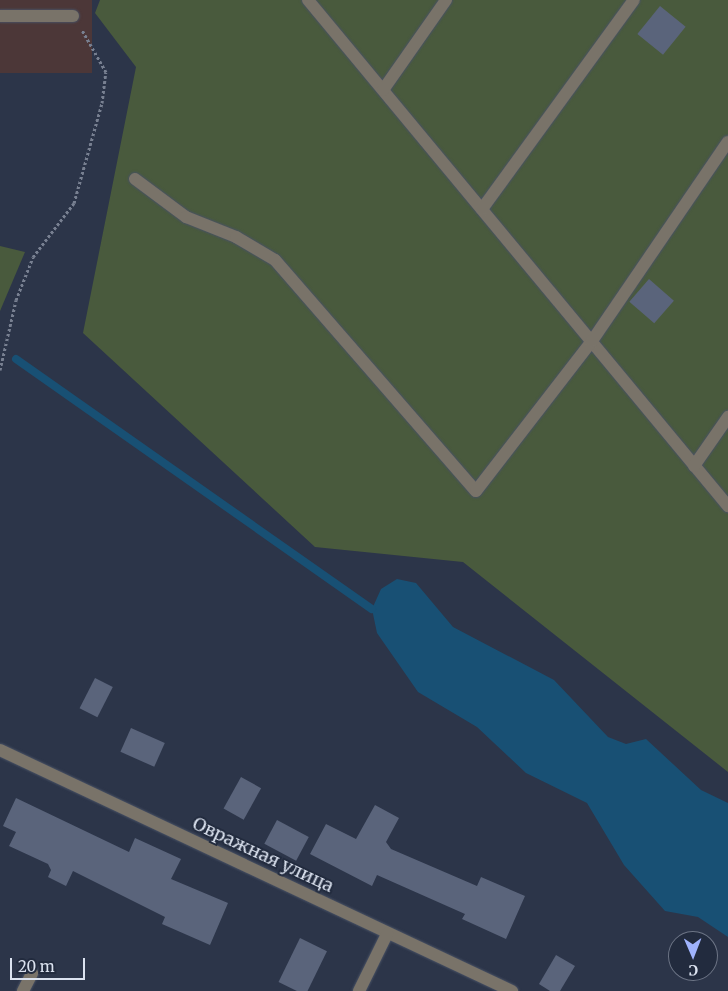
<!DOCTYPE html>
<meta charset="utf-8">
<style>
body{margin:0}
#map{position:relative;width:728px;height:991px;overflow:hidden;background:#2c3549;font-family:Merriweather,serif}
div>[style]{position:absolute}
.industrial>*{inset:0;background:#4c3738;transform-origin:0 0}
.green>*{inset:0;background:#495a3d}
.water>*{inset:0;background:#185074}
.stream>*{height:8px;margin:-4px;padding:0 4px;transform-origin:4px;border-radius:4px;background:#185074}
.building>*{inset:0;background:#5a647b;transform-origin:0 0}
.path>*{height:3px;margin-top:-1.5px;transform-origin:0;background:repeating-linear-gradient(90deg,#788091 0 2.5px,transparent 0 5px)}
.roads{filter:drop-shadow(0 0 1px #485164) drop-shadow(0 0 1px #485164)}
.minor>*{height:12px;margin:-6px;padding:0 6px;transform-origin:6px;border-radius:6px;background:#797369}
span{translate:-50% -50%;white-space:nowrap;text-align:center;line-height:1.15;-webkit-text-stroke:4px #222b3e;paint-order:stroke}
.street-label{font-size:18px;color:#dbe2ef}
.north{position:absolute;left:668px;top:931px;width:50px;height:50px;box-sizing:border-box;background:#222b3e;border:1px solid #6c7485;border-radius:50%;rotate:179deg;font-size:14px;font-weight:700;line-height:20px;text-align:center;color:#dbe2ef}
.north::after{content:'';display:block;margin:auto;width:18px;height:22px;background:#9fb3fd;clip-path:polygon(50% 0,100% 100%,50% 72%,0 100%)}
.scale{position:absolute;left:10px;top:958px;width:75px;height:22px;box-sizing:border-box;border:2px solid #dbe2ef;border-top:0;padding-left:6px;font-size:15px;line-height:18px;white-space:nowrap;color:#dbe2ef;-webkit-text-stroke:4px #222b3e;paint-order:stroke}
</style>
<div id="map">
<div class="industrial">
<i style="left:0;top:0;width:92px;height:73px"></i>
</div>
<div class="green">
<i style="clip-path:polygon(100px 0,728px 0,728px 772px,463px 562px,315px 547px,83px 333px,136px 67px,95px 13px)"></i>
<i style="clip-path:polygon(0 246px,25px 252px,0 311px)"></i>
</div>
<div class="water">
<i style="clip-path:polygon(397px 579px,416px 583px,453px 627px,554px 680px,608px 737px,626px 744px,646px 739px,701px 790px,728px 803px,728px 937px,698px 917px,665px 911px,624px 865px,587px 803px,526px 773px,477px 727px,418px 692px,377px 633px,372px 609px,381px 589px)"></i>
</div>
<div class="stream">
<i style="left:16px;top:359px;width:435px;rotate:35.1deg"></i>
</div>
<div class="building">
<i style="left:660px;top:6px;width:33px;height:36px;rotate:39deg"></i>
<i style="left:649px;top:279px;width:33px;height:30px;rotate:41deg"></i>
<i style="left:95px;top:678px;width:20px;height:34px;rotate:27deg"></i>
<i style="left:131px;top:728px;width:37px;height:26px;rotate:24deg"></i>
<i style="left:241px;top:777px;width:23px;height:36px;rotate:29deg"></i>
<i style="clip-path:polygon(16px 798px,129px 852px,135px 838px,181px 859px,171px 879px,228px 903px,210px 945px,162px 924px,165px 917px,73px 871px,66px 886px,48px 877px,51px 870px,48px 864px,9px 846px,16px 832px,3px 826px)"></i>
<i style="clip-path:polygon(375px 805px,399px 818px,386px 842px,391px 849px,477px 886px,481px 877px,525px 896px,506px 939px,462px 919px,465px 914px,377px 875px,372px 886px,310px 854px,326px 824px,356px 839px)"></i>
<i style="left:277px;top:820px;width:36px;height:27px;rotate:28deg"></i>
<i style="left:300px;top:938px;width:30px;height:49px;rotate:26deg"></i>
<i style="clip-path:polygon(556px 955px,575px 966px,560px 991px,550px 991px,539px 984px)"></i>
</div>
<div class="path">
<i style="left:0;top:370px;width:72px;rotate:-77.1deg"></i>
<i style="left:16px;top:300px;width:46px;rotate:-68.4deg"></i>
<i style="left:33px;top:257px;width:68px;rotate:-52.8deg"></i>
<i style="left:74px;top:203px;width:104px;rotate:-74.4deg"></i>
<i style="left:102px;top:103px;width:31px;rotate:-83deg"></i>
<i style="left:106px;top:72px;width:48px;rotate:-119.7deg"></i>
</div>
<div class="roads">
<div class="minor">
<i style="left:308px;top:0;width:658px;rotate:50.31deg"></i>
<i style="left:0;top:16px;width:73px"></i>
<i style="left:383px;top:90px;width:110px;rotate:-55deg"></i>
<i style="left:135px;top:179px;width:64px;rotate:36.7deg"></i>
<i style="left:186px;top:217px;width:54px;rotate:21.8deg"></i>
<i style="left:236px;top:237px;width:45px;rotate:30.5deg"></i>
<i style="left:275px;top:260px;width:306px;rotate:49deg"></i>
<i style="left:476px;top:491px;width:190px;rotate:-52.3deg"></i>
<i style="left:592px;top:341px;width:241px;rotate:-55.7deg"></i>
<i style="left:482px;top:209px;width:258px;rotate:-54deg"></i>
<i style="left:694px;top:466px;width:60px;rotate:-55.2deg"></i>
<i style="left:0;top:750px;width:566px;rotate:25.21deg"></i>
<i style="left:23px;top:991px;width:20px;rotate:-63deg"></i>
<i style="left:359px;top:991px;width:64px;rotate:-63.8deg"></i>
</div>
</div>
<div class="street-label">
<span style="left:263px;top:855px;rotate:25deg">Овражная улица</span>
</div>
<div class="north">С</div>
<div class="scale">20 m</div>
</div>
